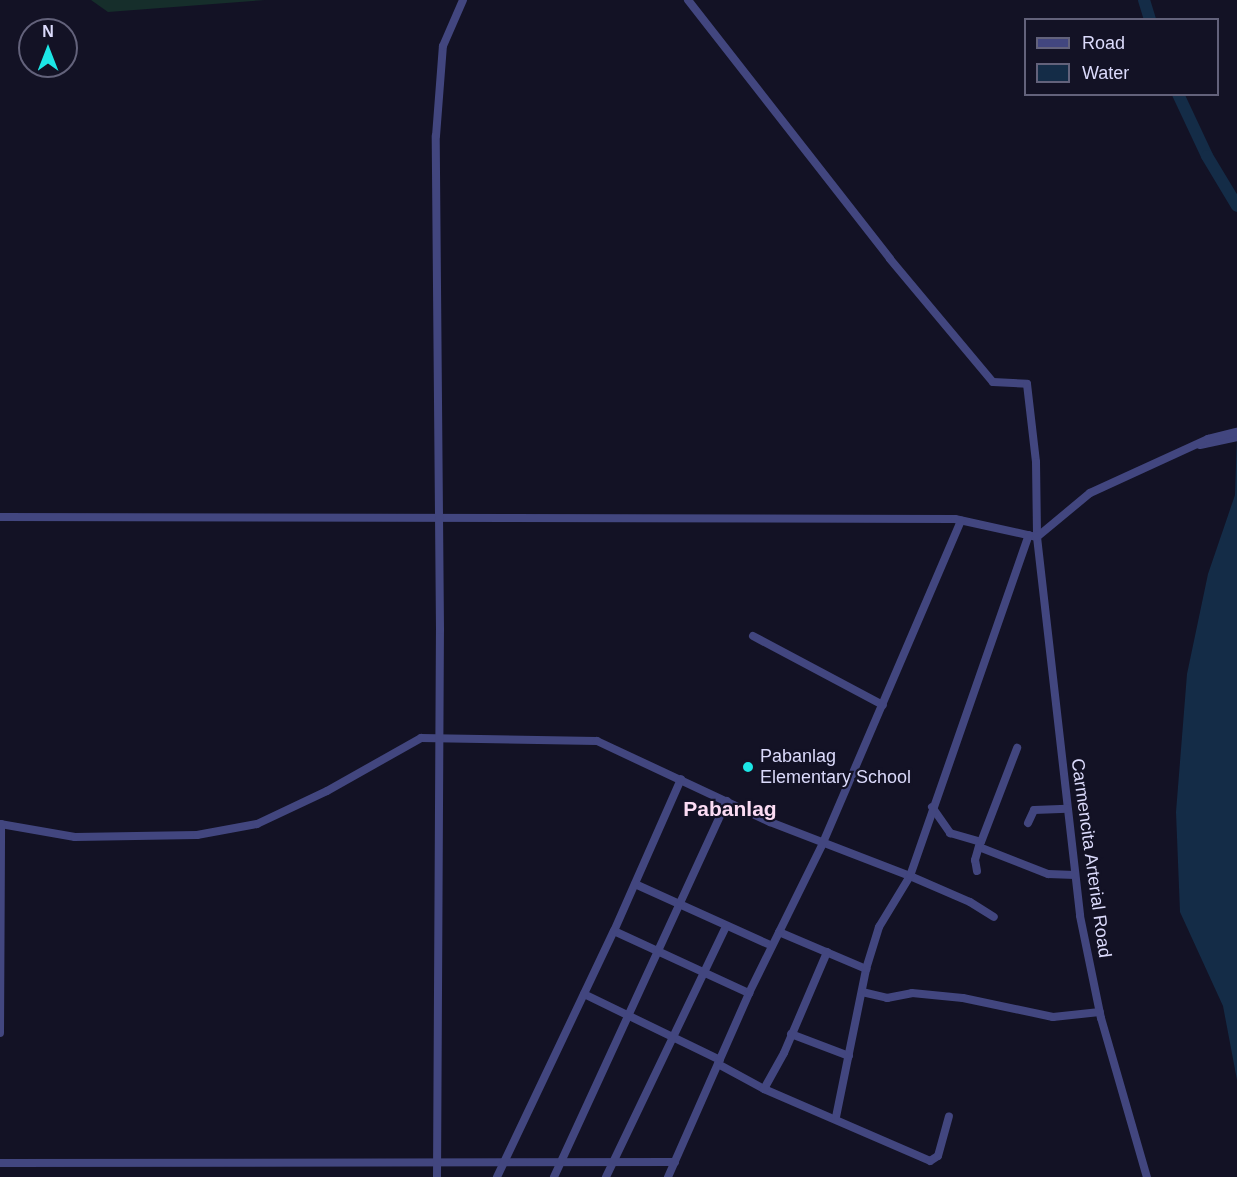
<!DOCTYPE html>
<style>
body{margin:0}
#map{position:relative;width:1237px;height:1177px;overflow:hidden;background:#131225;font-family:Helvetica,sans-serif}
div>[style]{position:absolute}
.green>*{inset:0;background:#162e2b}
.water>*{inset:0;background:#142c47}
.river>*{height:12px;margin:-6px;padding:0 6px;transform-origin:6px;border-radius:6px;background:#142c47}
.street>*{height:8px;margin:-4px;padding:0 4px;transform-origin:4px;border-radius:4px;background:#42467f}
.dots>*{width:16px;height:16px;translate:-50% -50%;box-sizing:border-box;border:3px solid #131225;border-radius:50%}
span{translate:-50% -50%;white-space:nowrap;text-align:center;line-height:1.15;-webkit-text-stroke:4.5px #131225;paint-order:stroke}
.poi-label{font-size:18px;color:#dbdafb}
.left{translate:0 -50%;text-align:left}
.street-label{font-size:18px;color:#dbdafb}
.quarter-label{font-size:21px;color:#fbdcf3;font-weight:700}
.legend{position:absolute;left:1024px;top:18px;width:195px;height:78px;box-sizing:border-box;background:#131225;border:2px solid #63627b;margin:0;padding:8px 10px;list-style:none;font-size:18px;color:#dbdafb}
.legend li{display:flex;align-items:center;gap:12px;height:30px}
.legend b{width:30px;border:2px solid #63627b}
.north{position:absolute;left:18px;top:18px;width:60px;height:60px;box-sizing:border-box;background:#131225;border:2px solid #63627b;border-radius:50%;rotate:0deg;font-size:16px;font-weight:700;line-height:24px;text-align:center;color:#dbdafb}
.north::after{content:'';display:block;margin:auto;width:21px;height:27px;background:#1ce6e6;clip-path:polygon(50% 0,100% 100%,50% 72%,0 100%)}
</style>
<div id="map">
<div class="green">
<i style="clip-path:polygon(91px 0,265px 0,108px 12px)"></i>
</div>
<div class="water">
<i style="clip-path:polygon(1237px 435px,1237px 1080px,1223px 1006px,1180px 912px,1176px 812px,1187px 674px,1208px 574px,1235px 495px)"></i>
</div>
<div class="river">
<i style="left:1144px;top:0;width:21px;rotate:73deg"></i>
<i style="left:1178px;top:94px;width:68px;rotate:64.9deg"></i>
<i style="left:1207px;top:156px;width:58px;rotate:59deg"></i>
</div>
<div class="street">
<i style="left:688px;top:0;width:328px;rotate:52deg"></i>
<i style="left:890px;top:259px;width:160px;rotate:50.1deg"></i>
<i style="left:993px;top:382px;width:34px;rotate:3deg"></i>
<i style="left:1027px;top:384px;width:79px;rotate:83.4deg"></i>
<i style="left:1036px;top:462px;width:75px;rotate:89.2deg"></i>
<i style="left:1037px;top:537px;width:381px;rotate:83.5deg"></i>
<i style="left:1080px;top:916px;width:104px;rotate:78.4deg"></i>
<i style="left:1101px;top:1018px;width:166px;rotate:73.9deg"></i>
<i style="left:1200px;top:445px;width:38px;rotate:-12deg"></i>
<i style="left:0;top:517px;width:955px;rotate:0.12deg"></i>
<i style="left:955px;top:519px;width:84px;rotate:12.4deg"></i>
<i style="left:1037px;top:537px;width:69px;rotate:-39.7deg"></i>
<i style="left:1090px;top:493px;width:130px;rotate:-24.6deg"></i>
<i style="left:1208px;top:439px;width:30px;rotate:-14deg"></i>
<i style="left:753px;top:636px;width:147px;rotate:28deg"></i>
<i style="left:932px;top:807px;width:32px;rotate:55deg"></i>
<i style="left:950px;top:833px;width:32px;rotate:16deg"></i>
<i style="left:981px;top:842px;width:101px;rotate:-69deg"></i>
<i style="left:1028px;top:823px;width:14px;rotate:-65deg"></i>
<i style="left:1034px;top:810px;width:33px;rotate:-2deg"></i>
<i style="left:0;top:824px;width:76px;rotate:9.8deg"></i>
<i style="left:75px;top:837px;width:122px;rotate:-0.9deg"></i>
<i style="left:197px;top:835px;width:61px;rotate:-10.4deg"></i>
<i style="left:257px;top:824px;width:77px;rotate:-25.2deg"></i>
<i style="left:327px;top:791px;width:108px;rotate:-29.4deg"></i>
<i style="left:421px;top:738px;width:176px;rotate:1deg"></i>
<i style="left:597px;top:741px;width:191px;rotate:25.1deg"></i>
<i style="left:770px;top:822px;width:150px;rotate:21.1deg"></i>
<i style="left:910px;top:876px;width:65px;rotate:23.4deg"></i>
<i style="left:970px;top:902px;width:28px;rotate:32deg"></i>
<i style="left:979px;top:847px;width:74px;rotate:21.4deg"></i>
<i style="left:1048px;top:874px;width:27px;rotate:2deg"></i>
<i style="left:977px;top:871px;width:11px;rotate:-100deg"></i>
<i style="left:975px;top:860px;width:18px;rotate:-74deg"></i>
<i style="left:635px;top:884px;width:150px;rotate:24.3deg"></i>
<i style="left:614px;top:931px;width:149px;rotate:24.7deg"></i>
<i style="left:779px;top:932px;width:95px;rotate:23deg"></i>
<i style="left:862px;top:992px;width:26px;rotate:13deg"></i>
<i style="left:887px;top:998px;width:25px;rotate:-11deg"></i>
<i style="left:912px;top:993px;width:51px;rotate:5.6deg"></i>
<i style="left:963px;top:998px;width:92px;rotate:11.9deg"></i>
<i style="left:1053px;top:1017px;width:47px;rotate:-6.1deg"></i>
<i style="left:584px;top:994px;width:151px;rotate:25.9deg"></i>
<i style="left:0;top:1033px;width:209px;rotate:-89.7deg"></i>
<i style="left:791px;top:1034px;width:62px;rotate:20.8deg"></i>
<i style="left:718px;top:1064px;width:52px;rotate:28.5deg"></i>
<i style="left:764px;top:1089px;width:181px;rotate:23.4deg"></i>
<i style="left:930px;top:1161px;width:9px;rotate:-32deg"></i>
<i style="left:938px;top:1156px;width:41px;rotate:-74.6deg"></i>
<i style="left:764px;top:1089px;width:41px;rotate:-60.9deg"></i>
<i style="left:784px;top:1053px;width:110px;rotate:-66.9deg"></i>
<i style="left:836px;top:1117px;width:151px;rotate:-78.5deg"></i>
<i style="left:866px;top:969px;width:44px;rotate:-72.8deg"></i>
<i style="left:879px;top:927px;width:60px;rotate:-58.7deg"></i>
<i style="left:910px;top:876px;width:361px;rotate:-70.8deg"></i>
<i style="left:0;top:1163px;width:675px;rotate:-0.08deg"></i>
<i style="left:437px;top:1177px;width:547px;rotate:-89.69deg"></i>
<i style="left:440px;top:630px;width:494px;rotate:-90.5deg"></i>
<i style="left:436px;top:136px;width:90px;rotate:-85.6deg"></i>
<i style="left:443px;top:46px;width:50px;rotate:-66.5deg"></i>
<i style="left:497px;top:1177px;width:272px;rotate:-64.6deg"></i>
<i style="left:614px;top:931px;width:166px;rotate:-66.2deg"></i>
<i style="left:554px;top:1177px;width:414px;rotate:-65.3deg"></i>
<i style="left:606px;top:1177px;width:278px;rotate:-64.4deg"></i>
<i style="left:668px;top:1177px;width:201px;rotate:-66.2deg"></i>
<i style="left:749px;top:993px;width:165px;rotate:-63.7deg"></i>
<i style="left:822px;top:845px;width:353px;rotate:-66.8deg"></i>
</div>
<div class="dots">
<i style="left:748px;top:767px;background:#1ce6e6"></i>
</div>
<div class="poi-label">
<span class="left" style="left:760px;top:767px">Pabanlag<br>Elementary School</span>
</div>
<div class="street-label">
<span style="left:1091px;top:858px;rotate:82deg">Carmencita Arterial Road</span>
</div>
<div class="quarter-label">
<span style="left:730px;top:809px">Pabanlag</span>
</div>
<ul class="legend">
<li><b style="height:8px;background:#42467f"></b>Road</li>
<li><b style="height:16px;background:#142c47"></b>Water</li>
</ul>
<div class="north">N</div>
</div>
